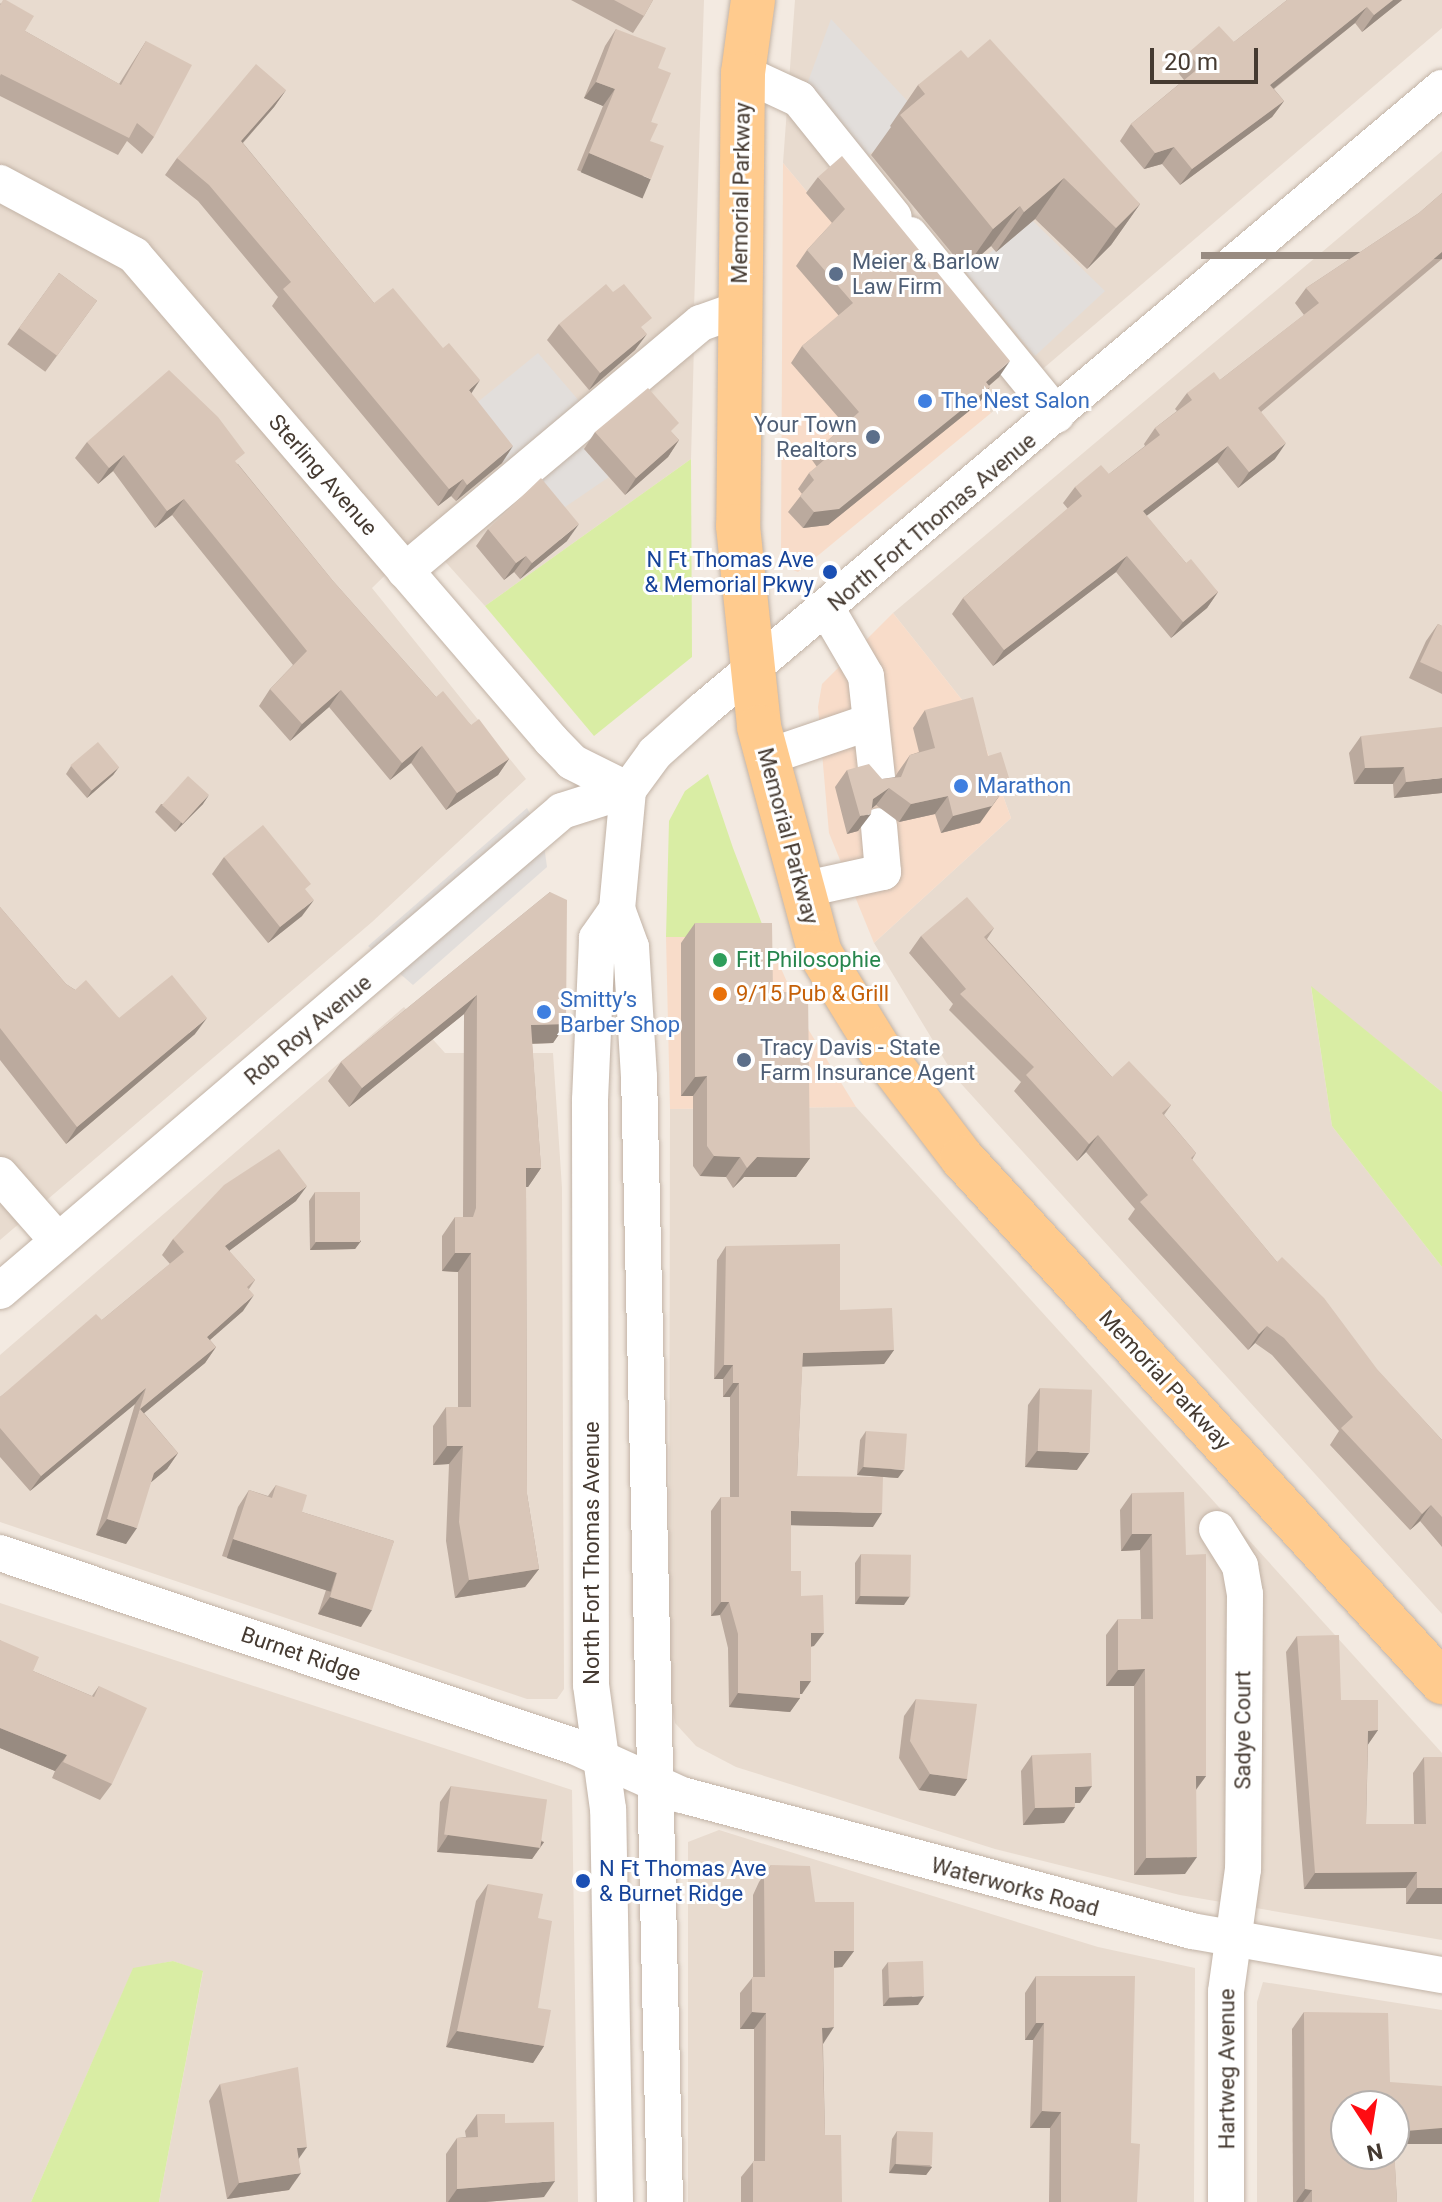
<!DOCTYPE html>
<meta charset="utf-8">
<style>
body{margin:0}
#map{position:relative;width:1442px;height:2202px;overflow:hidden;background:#f3eae1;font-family:Roboto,sans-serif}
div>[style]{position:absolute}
.residential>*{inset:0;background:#e8dbcf}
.commercial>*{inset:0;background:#f8dcc9}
.green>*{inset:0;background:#d9eda4}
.parking>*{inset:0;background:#e2dedb}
.roads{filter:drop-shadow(0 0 2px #c2b3a6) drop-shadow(0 0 2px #c2b3a6)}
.minor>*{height:36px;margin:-18px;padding:0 18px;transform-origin:18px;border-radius:18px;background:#fff}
.major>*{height:44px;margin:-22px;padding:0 22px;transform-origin:22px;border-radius:22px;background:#ffcb8e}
.wall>*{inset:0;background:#bbaa9e;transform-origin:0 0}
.shaded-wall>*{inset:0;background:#988b81;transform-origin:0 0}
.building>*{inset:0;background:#d9c6b8;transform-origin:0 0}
.dots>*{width:22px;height:22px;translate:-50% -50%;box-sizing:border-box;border:4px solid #fff;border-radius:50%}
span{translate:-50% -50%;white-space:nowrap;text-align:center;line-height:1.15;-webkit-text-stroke:6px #fff;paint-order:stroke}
.street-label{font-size:22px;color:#453a31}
.service-label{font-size:22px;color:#4e5e75}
.left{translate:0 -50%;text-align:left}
.right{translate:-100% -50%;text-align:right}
.shop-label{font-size:22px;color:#366cbe}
.transit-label{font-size:22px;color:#164399}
.leisure-label{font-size:22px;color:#27864d}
.food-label{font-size:22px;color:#c56008}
.north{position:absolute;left:1330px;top:2090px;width:80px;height:80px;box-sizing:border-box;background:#fff;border:2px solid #b5b0ad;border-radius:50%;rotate:168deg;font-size:22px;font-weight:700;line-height:32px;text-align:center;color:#453a31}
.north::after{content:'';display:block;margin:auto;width:28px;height:36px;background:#ff0c12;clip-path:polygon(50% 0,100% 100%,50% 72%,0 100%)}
.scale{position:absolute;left:1150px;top:48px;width:108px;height:36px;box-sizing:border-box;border:4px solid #453a31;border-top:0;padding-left:10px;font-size:24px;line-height:28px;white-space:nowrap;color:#453a31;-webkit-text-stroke:6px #fff;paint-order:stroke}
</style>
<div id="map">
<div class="residential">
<i style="clip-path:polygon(0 0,704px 0,694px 309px,458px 504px,372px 588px,526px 779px,372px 922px,0 1240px)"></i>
<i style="clip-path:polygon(795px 0,1442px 0,1442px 28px,991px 413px,783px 163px)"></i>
<i style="clip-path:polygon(1442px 151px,1442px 1092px,1311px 987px,1332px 1126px,1442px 1267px,1442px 1614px,955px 1077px,874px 943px,1011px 818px,974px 715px,893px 613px)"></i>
<i style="clip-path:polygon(694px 344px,691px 459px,485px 606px,441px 557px)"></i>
<i style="clip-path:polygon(404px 1007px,445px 1053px,553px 1053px,562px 1188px,564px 1689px,557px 1699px,527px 1699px,0 1522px,0 1355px)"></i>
<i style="clip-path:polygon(856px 1107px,1442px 1753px,1442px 1940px,1180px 1895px,995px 1849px,736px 1767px,696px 1746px,675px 1723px,669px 1691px,670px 1109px)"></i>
<i style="clip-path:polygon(0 1603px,572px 1790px,578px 2202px,159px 2202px,203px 1972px,173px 1961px,133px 1969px,31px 2202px,0 2202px)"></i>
<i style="clip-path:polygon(719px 1830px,1098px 1947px,1195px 1968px,1194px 2202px,688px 2202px,688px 1842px)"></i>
<i style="clip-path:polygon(evenodd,1263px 1982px,1442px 2010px,1442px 2202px,1257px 2202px,1257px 2002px,1263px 1982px,1346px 2106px,1394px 2106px,1394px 2154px,1346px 2154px,1346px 2106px)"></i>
</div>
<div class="commercial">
<i style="clip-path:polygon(783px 163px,991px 413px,798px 572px,786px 567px,781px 550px)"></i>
<i style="clip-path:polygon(893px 613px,974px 715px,1011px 818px,874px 943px,829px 833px,818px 707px,822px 684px)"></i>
<i style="clip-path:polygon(666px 937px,767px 937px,808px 1029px,856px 1107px,670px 1109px)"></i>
</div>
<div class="green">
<i style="clip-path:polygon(691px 459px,692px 657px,594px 736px,485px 606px)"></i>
<i style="clip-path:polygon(708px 774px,733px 848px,767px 937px,666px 937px,669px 821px,685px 791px)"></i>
<i style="clip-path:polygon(1311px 986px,1442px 1092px,1442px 1267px,1332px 1126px)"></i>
<i style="clip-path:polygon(173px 1961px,203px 1971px,159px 2202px,31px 2202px,133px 1968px)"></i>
</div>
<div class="parking">
<i style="clip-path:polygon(831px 19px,913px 107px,897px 134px,867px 156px,806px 87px)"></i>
<i style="clip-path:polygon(1033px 221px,1105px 291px,1035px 356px,965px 271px)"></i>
<i style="clip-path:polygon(538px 353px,598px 423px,578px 442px,609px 477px,549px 518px,463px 414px)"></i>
<i style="clip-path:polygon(527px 808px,543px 838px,547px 867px,413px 985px,368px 946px)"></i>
</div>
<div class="roads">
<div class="minor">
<i style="left:743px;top:73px;width:62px;rotate:24.9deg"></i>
<i style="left:799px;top:99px;width:151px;rotate:51.2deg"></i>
<i style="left:0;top:183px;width:152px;rotate:28.2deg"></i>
<i style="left:134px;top:255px;width:640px;rotate:49.31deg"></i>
<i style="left:551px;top:740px;width:30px;rotate:46deg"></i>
<i style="left:572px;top:762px;width:63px;rotate:26.6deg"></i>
<i style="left:910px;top:235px;width:232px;rotate:50.8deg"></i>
<i style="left:405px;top:571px;width:386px;rotate:-40deg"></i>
<i style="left:701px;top:323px;width:41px;rotate:-19.7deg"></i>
<i style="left:828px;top:611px;width:75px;rotate:59.7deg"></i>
<i style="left:866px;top:676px;width:102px;rotate:83.8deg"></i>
<i style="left:767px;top:757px;width:109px;rotate:-18.8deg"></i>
<i style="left:801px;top:890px;width:84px;rotate:-12.4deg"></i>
<i style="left:883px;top:872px;width:46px;rotate:-95deg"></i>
<i style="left:0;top:1175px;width:88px;rotate:48.7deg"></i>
<i style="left:0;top:1291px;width:739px;rotate:-40.5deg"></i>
<i style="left:562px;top:811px;width:69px;rotate:-17.7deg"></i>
<i style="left:1217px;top:1529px;width:44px;rotate:58.1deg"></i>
<i style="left:1240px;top:1566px;width:28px;rotate:80deg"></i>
<i style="left:1245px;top:1594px;width:275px;rotate:90.4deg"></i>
<i style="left:1243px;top:1869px;width:124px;rotate:97.9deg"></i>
<i style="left:1226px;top:1992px;width:210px;rotate:90deg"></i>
<i style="left:0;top:1553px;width:608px;rotate:18.61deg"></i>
<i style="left:576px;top:1747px;width:116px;rotate:24.4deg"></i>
<i style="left:682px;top:1795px;width:528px;rotate:14.93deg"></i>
<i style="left:1192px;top:1931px;width:254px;rotate:10deg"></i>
<i style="left:615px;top:2202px;width:393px;rotate:-91deg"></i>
<i style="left:608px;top:1809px;width:125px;rotate:-97.8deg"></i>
<i style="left:591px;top:1685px;width:585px;rotate:-90.1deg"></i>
<i style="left:590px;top:1100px;width:162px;rotate:-87.5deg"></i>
<i style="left:597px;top:938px;width:35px;rotate:-55deg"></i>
<i style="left:665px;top:2202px;width:1125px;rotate:-91.32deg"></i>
<i style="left:639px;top:1077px;width:130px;rotate:-93.5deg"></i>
<i style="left:631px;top:947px;width:40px;rotate:-110.2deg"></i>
<i style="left:617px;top:909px;width:120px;rotate:-84.7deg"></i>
<i style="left:628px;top:790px;width:46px;rotate:-53.9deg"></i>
<i style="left:655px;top:753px;width:64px;rotate:-41.9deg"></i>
<i style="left:703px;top:710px;width:966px;rotate:-40.09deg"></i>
</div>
<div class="major">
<i style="left:753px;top:0;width:74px;rotate:97.8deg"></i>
<i style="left:743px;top:73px;width:453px;rotate:90.6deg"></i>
<i style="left:738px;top:526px;width:202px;rotate:84deg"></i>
<i style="left:759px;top:727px;width:234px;rotate:74.9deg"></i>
<i style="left:820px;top:953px;width:113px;rotate:58.4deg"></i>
<i style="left:879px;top:1049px;width:137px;rotate:52.7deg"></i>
<i style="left:962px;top:1158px;width:711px;rotate:47.51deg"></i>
</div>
</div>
<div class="wall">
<i style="clip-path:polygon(571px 0,653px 0,644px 16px,633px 33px)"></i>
<i style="clip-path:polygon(1287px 0,1402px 0,1362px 32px,1355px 23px,1274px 89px,1284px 101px,1272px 117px,1180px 185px,1162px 164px,1144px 169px,1120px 141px,1131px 124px,1184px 80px,1176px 70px,1188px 53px,1234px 42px)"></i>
<i style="clip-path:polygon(0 3px,25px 31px,119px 84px,146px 41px,154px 137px,142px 154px,127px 141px,118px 155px,0 96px)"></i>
<i style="clip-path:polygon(616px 29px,658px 68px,651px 122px,650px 141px,639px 196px,577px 170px,603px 106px,584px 98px,605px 46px)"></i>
<i style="clip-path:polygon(968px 58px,1140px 204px,1111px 245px,1087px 269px,1035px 219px,996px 252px,991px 246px,965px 269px,871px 155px,891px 127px,890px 126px,918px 85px)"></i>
<i style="clip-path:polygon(286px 90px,274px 107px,243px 143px,374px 303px,471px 393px,502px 463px,456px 501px,451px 496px,438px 506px,272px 306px,278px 297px,198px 201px,165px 175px,177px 158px)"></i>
<i style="clip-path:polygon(818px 177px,999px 377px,989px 386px,979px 403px,828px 525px,803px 528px,788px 512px,802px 494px,798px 489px,809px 473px,817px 467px,812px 460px,824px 444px,845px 425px,791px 363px,802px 346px,839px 316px,796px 266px,807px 250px,832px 223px,806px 193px)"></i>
<i style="clip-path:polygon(1442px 193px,1442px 259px,1261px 412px,1275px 459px,1238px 488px,1217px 462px,1146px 516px,1186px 563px,1218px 592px,1207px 608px,1171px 638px,1116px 572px,993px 666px,952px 614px,963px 598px,1068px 509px,1063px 503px,1075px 487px,1109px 474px,1145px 446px,1144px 444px,1155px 428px,1177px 411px,1175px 409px,1187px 393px,1220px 380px,1304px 315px,1295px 303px,1306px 288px,1419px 213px)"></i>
<i style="left:59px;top:273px;width:47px;height:88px;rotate:36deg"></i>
<i style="clip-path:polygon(559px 324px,644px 330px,635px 350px,589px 390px,547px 340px)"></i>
<i style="clip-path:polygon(595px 432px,672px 433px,679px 440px,668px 457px,625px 495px,584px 449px)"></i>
<i style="clip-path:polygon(87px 442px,238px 464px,333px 581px,436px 697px,471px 725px,509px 759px,498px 775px,446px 810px,411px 763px,390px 780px,329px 707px,290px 741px,259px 706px,270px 689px,293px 665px,172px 515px,155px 528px,113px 471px,98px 484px,75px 458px)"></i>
<i style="clip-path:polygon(488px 529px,567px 541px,520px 579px,514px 572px,504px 580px,476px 546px)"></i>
<i style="clip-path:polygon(1438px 624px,1442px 626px,1442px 694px,1409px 678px,1426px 641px)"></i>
<i style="clip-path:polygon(925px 710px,980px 823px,941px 833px,935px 814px,899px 822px,876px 805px,871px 809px,858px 831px,847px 834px,835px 787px,847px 770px,882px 779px,895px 777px,898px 772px,910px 755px,919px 752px,913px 728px)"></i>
<i style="clip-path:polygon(1361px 736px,1442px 793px,1394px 798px,1393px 784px,1354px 784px,1349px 753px)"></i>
<i style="clip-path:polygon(71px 766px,119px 767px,113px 775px,87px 798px,66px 774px)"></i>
<i style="clip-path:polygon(161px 804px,203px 804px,175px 832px,155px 812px)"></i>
<i style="clip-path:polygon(224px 857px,306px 891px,302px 916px,268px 943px,212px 874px)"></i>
<i style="clip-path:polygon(550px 892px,566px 1024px,553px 1043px,532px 1044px,541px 1168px,528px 1187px,526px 1187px,527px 1494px,539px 1569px,525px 1587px,455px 1598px,446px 1541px,449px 1464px,433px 1465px,433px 1426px,446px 1407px,458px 1407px,458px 1272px,442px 1271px,442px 1236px,455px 1217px,463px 1217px,464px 1014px,349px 1107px,328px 1081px,341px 1062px)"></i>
<i style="clip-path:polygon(0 907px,66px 984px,119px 1018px,195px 1034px,66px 1144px,0 1060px)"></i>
<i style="clip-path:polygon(695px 923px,773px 992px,810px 1158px,796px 1177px,744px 1177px,733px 1188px,726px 1177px,700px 1176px,693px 1166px,693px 1096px,681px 1096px,681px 943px)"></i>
<i style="clip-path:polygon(994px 928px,987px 939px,1112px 1077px,1171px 1105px,1164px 1115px,1196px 1153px,1192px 1160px,1277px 1262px,1442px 1440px,1442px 1547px,1420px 1521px,1410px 1530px,1330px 1445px,1339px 1431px,1272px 1355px,1255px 1343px,1248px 1350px,1128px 1219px,1135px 1209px,1086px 1152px,1077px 1161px,1014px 1091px,1021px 1082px,949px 1010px,953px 1004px,909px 953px,921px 936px)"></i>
<i style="clip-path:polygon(315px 1192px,361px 1241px,355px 1249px,310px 1250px,309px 1201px)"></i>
<i style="clip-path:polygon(296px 1201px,229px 1251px,255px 1280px,249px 1289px,243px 1311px,210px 1340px,216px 1347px,205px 1363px,144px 1413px,178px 1453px,167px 1469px,151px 1482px,126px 1544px,96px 1535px,135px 1404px,30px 1491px,0 1457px,0 1397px,102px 1320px,170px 1264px,162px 1255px,173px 1239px)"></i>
<i style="clip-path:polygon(726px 1246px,840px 1310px,894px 1350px,884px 1364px,802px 1366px,797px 1476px,873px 1527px,791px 1525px,791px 1571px,801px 1596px,814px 1646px,811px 1647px,802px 1694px,800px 1694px,800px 1698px,790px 1712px,729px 1707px,728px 1648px,720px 1615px,711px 1616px,711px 1511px,721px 1497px,730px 1497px,730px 1397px,723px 1397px,723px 1379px,714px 1379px,717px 1260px)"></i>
<i style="clip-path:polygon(1040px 1388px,1077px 1470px,1025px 1467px,1028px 1405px)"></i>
<i style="clip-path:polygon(866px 1431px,898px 1478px,857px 1475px,860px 1440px)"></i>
<i style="clip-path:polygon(276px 1485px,302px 1512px,394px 1541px,361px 1627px,318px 1614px,326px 1590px,222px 1556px,238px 1507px,249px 1490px,268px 1496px)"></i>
<i style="clip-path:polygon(1132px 1493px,1186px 1555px,1206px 1776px,1196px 1790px,1185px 1874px,1134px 1875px,1134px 1686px,1106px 1686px,1106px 1635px,1118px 1619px,1141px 1619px,1140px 1550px,1121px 1551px,1120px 1510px)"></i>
<i style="clip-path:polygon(861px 1554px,904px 1605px,855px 1604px,855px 1563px)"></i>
<i style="clip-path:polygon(1297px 1636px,1341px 1700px,1378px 1730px,1368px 1744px,1366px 1824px,1414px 1824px,1413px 1773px,1424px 1757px,1442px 1757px,1442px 1904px,1406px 1904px,1406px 1888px,1304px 1889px,1286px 1652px)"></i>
<i style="clip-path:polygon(0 1640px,33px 1671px,92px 1696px,99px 1686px,112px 1784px,100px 1800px,52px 1778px,55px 1771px,0 1748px)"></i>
<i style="clip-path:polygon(916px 1699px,967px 1779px,955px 1796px,919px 1790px,899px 1758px,904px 1716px)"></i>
<i style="clip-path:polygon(1032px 1755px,1080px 1803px,1075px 1803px,1064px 1823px,1023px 1825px,1021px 1771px)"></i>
<i style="clip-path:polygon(451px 1786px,544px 1842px,532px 1859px,437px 1852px,440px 1802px)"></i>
<i style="clip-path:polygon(771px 1865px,815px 1902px,854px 1951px,842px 1967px,834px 1968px,823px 2044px,825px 2135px,842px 2202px,741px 2202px,741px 2177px,754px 2161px,754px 2029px,740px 2029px,740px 1993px,753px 1977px,753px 1895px,759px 1882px)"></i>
<i style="clip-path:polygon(488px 1884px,538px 1918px,538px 2008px,544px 2046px,533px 2063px,446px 2047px,476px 1901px)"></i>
<i style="clip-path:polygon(888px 1962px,918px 2005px,883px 2006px,882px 1970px)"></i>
<i style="clip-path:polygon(1036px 1976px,1131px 2143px,1137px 2202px,1049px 2202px,1050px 2128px,1030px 2128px,1033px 2040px,1025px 2040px,1025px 1993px)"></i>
<i style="clip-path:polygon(1304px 2012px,1390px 2082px,1397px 2202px,1293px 2202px,1292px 2029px)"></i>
<i style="clip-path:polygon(220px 2084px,298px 2159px,289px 2190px,227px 2199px,209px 2101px)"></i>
<i style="clip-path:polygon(477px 2114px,505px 2123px,544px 2197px,485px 2202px,446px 2202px,446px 2154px,457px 2138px,466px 2137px,465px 2131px)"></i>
<i style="clip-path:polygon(897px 2131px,932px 2167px,926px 2175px,889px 2173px,892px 2139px)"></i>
</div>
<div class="shaded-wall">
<i style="clip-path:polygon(1393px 0,1402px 0,1362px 32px,1374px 15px)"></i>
<i style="clip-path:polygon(1367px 7px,1355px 23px,1258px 101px,1270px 85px)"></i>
<i style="clip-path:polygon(596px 82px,615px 89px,603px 106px,584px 98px)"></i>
<i style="clip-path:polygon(286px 90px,274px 107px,230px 157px,241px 141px)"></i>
<i style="clip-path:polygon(1284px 101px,1272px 117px,1180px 185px,1192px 169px)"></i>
<i style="clip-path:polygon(1174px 147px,1162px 164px,1144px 169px,1155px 153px)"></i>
<i style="left:589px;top:153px;width:67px;height:21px;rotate:23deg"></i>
<i style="clip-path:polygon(1064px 178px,1035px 219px,996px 252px,1024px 212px)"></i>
<i style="clip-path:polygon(1140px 204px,1111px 245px,1087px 269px,1116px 228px)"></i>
<i style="clip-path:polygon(1020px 206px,991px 246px,965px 269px,993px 229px)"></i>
<i style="left:1442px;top:252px;width:7px;height:241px;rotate:90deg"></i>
<i style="clip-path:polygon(647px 334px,635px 350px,589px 390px,600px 373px)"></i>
<i style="clip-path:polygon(1010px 361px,999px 377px,974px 398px,986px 382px)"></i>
<i style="clip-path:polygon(480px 380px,469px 397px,469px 390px)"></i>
<i style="clip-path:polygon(990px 387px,979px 403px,828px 525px,803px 528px,814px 512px)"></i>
<i style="clip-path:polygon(679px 440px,668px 457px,625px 495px,636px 478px)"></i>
<i style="clip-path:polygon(1286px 443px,1275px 459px,1238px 488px,1249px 472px)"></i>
<i style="clip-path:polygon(513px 446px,502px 463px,456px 501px,467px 485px)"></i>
<i style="clip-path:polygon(1228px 446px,1217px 462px,1132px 527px,1143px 511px)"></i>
<i style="clip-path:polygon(124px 455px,113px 471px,98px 484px,109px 468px)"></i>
<i style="clip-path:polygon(463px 479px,451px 496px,438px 506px,449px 489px)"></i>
<i style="clip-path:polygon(184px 499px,172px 515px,155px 528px,167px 511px)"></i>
<i style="clip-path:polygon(579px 524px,567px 541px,520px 579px,532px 563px)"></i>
<i style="clip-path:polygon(526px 556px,514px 572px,504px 580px,516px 563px)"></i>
<i style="clip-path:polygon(1127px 556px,1116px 572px,993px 666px,1004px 650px)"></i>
<i style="clip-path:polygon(1218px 592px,1207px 608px,1171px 638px,1183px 622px)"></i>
<i style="clip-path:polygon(341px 690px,329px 707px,290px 741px,302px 724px)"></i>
<i style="clip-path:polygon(422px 746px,411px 763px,390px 780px,402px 763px)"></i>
<i style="clip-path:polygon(509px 759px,498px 775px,446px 810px,457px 793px)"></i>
<i style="clip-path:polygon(119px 767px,113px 775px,87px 798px,92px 790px)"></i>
<i style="clip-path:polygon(1404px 767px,1393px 784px,1354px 784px,1365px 768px)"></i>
<i style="clip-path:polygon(1442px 778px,1442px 793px,1394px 798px,1406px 782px)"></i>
<i style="clip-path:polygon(1010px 781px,980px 823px,941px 833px,953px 816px)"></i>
<i style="clip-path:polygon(889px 788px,876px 805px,862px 816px,871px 814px,858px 831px,847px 834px,873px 799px)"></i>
<i style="clip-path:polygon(209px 795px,203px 804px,175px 832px,181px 823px)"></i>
<i style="clip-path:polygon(948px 796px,935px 814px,899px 822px,911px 804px)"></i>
<i style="clip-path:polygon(314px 900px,302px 916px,268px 943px,280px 927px)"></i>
<i style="clip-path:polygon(477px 995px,464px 1014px,349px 1107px,362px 1088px)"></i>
<i style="clip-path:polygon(207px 1018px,195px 1034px,66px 1144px,77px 1127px)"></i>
<i style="clip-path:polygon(566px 1024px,553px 1043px,517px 1044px,531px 1025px)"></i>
<i style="clip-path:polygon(707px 1076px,693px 1096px,681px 1096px,695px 1077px)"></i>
<i style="clip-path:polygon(1098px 1135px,1086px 1152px,1077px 1161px,1089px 1144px)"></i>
<i style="clip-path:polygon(714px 1156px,740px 1157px,726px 1177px,700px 1176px)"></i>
<i style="clip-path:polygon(757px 1157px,810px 1158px,796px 1177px,744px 1177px,733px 1188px,747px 1168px)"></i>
<i style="clip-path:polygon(526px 1168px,541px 1168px,528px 1187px,513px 1187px)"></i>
<i style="clip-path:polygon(307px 1186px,296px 1201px,214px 1262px,225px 1246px)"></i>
<i style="clip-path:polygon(361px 1241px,355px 1249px,310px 1250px,316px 1242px)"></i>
<i style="clip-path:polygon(455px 1253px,471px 1253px,458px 1272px,442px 1271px)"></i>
<i style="clip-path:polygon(254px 1295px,243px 1311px,196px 1352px,207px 1337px)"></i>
<i style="clip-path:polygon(1267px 1326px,1255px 1343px,1248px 1350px,1259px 1334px)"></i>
<i style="clip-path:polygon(216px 1347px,205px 1363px,137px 1419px,140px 1409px)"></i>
<i style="clip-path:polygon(894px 1350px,884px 1364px,793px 1367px,803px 1353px)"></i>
<i style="clip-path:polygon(724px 1365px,733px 1365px,723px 1379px,714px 1379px)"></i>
<i style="clip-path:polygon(733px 1383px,739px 1383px,730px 1397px,723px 1397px)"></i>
<i style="clip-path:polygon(146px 1388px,135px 1404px,30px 1491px,41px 1476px)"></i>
<i style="clip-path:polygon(447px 1446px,463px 1446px,449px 1464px,433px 1465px)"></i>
<i style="clip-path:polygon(1037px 1451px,1089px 1453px,1077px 1470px,1025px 1467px)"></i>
<i style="clip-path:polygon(178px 1453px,167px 1469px,143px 1489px,154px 1473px)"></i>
<i style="clip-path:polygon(863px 1467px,904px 1470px,898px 1478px,857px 1475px)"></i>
<i style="clip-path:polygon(1431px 1505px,1420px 1521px,1410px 1530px,1422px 1514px)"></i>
<i style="clip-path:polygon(791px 1511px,882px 1513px,873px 1527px,781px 1525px)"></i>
<i style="clip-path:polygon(107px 1519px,137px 1528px,126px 1544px,96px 1535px)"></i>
<i style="clip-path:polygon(1132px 1534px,1152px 1534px,1140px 1550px,1121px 1551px)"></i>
<i style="left:233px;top:1539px;width:109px;height:20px;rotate:18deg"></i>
<i style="clip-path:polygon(539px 1569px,525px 1587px,455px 1598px,469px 1580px)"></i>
<i style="clip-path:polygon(860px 1596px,910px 1596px,904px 1605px,855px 1604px)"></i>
<i style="clip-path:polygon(330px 1597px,372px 1610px,361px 1627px,318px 1614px)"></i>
<i style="clip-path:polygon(721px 1602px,729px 1602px,720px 1615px,711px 1616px)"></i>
<i style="clip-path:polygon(811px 1633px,824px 1633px,814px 1646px,801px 1647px)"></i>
<i style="clip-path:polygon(1145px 1669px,1134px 1686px,1106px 1686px,1118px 1670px)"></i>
<i style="clip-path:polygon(800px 1681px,811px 1681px,802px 1694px,791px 1694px)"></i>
<i style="clip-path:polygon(738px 1693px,800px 1698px,790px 1712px,729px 1707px)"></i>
<i style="clip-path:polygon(0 1728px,67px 1755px,55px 1771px,0 1748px)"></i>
<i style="clip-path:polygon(1378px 1730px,1367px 1746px,1368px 1731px)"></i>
<i style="clip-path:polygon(930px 1774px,967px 1779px,955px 1796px,919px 1790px)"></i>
<i style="clip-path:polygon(1196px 1776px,1206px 1776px,1194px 1792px)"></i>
<i style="clip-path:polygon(1092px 1786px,1080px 1803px,1063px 1803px,1075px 1787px)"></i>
<i style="clip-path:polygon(1075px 1807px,1064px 1823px,1023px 1825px,1035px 1808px)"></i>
<i style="clip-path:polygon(448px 1835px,544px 1842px,532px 1859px,437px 1852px)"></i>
<i style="clip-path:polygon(1197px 1857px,1185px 1874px,1134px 1875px,1146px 1858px)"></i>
<i style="clip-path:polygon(1417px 1872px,1406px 1888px,1304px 1889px,1315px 1873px)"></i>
<i style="clip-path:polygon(1417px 1888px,1442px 1888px,1442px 1904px,1406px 1904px)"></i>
<i style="clip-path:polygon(834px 1951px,854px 1951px,842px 1967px,823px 1968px)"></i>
<i style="clip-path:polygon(924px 1996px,918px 2005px,883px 2006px,889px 1998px)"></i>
<i style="clip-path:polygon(752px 2012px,766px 2013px,754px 2029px,740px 2029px)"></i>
<i style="clip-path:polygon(1036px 2023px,1044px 2023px,1033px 2040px,1025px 2040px)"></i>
<i style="clip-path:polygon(834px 2027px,823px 2044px,822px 2028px)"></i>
<i style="clip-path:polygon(457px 2031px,544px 2046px,533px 2063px,446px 2047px)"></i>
<i style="clip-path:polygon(1042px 2111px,1061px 2112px,1050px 2128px,1030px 2128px)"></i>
<i style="left:1442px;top:2128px;width:16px;height:48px;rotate:90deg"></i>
<i style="clip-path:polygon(307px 2147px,295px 2164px,297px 2148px)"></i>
<i style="clip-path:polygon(895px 2164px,932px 2167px,926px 2175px,889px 2173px)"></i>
<i style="clip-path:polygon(301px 2173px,289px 2190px,227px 2199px,239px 2183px)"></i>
<i style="clip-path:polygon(555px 2181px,544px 2197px,485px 2202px,448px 2202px,457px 2189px)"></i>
<i style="clip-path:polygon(1305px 2189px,1312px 2190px,1303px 2202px,1296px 2202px)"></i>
</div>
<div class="building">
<i style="clip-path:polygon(3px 0,6px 0,34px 16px,25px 31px,121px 85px,146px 41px,192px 65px,154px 137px,137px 123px,129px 138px,1px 74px,0 76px,0 5px)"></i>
<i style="clip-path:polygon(614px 0,653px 0,644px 16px)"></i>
<i style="clip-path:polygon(1287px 0,1393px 0,1374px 15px,1367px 7px,1270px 85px,1284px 101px,1192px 169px,1174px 147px,1155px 153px,1131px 124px,1200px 67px,1188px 53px,1219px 26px,1234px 42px)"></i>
<i style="clip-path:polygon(616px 29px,666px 48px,658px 68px,671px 73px,651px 122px,658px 124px,650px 141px,664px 146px,651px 179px,589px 153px,615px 89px,596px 82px)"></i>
<i style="clip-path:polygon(990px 39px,1140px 204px,1116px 228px,1064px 178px,1024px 212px,1020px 206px,993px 229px,900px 115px,925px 94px,918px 85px,961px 50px,968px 58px)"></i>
<i style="clip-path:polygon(256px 64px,286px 90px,241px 141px,374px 303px,393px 288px,443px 348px,449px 343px,480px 380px,469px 390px,513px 446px,467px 485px,463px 479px,449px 489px,283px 289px,291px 282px,209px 185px,177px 158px)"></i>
<i style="clip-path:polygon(842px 156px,1010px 361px,986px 382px,990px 387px,839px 509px,814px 512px,800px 496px,814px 480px,809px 473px,831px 454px,824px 444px,859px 412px,802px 346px,853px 303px,807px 250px,845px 209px,818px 177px)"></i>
<i style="clip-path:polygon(1442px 193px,1442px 252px,1258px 408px,1286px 443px,1249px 472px,1228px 446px,1143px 511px,1186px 563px,1191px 559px,1218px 592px,1183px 622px,1127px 556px,1004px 650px,963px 598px,1082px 496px,1075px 487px,1101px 465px,1109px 474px,1160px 435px,1155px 428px,1192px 400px,1187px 393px,1214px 372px,1220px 380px,1319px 303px,1306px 288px,1419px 213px)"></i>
<i style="left:59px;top:273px;width:47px;height:68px;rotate:36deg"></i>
<i style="clip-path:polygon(606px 284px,613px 292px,624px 284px,652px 318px,641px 327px,647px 334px,600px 373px,559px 324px)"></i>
<i style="clip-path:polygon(169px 370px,218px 417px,245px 453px,235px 461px,333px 581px,436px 697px,443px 691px,471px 725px,479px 719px,509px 759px,457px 793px,422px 746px,402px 763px,341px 690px,302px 724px,270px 689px,307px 651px,184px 499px,167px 511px,124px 455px,109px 468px,87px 442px)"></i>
<i style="clip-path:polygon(648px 388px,679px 423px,671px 431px,679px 440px,636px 478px,595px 432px)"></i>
<i style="clip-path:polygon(541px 478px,579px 524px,532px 563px,526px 556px,516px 563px,488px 529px)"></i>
<i style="clip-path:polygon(1438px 624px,1442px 626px,1442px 672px,1420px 662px)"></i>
<i style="clip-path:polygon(973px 697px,988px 756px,1001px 752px,1010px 781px,992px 806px,953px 816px,948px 796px,911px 804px,889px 788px,873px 799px,871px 814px,860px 816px,847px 770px,869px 764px,882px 779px,901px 777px,910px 755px,935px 748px,925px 710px)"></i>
<i style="clip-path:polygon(1442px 727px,1442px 778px,1406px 782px,1404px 767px,1365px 768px,1361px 736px)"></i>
<i style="left:98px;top:742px;width:33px;height:36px;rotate:50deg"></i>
<i style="left:188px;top:776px;width:28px;height:39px;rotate:42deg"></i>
<i style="clip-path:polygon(263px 825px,311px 884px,305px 889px,314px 900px,280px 927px,224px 857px)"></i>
<i style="clip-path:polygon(550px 892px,567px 900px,566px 1024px,531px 1025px,541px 1168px,526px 1168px,527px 1494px,539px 1569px,469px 1580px,459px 1522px,463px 1446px,447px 1446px,446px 1407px,471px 1407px,471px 1253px,455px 1253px,455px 1217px,473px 1217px,476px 1208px,477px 995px,362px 1088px,341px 1062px)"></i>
<i style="clip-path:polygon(967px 897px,994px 928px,984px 937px,1112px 1077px,1129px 1061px,1171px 1105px,1162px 1113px,1196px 1153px,1191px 1158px,1277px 1262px,1282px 1257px,1324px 1298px,1377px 1369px,1442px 1440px,1442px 1517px,1431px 1505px,1422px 1514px,1341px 1428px,1353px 1417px,1284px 1338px,1267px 1326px,1259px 1334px,1140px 1202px,1148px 1195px,1098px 1135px,1089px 1144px,1026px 1075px,1034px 1067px,960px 994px,966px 989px,921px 936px)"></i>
<i style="clip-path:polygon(0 907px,66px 984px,75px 990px,86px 980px,119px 1018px,172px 975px,207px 1018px,77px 1127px,0 1028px)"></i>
<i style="clip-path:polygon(695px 923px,772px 923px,773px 992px,808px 992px,810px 1158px,757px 1157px,747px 1168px,740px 1157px,714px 1156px,707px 1146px,707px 1076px,695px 1077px)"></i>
<i style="clip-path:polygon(279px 1149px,307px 1186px,225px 1246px,255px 1280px,247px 1287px,254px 1295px,207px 1337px,216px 1347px,140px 1409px,178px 1453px,154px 1473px,137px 1528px,107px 1519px,146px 1388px,41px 1476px,0 1428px,0 1397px,96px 1314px,102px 1320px,184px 1252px,173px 1239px,224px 1185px)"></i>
<i style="left:315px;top:1192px;width:45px;height:50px"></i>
<i style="clip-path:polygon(840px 1244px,840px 1310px,892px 1308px,894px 1350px,803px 1353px,797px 1476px,883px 1477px,882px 1513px,791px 1511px,791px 1571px,801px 1571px,801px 1596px,823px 1595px,824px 1633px,811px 1633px,811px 1681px,800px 1681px,800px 1698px,738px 1693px,738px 1634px,729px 1602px,721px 1602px,721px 1497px,739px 1497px,739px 1383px,733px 1383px,733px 1365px,724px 1365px,726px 1246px)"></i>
<i style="left:1040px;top:1388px;width:52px;height:63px;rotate:2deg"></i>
<i style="left:866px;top:1431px;width:41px;height:36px;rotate:4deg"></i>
<i style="clip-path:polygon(276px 1485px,307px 1495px,302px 1512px,394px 1541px,372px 1610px,330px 1597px,337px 1573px,233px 1539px,249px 1490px,272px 1498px)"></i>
<i style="clip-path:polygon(1184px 1492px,1186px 1555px,1206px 1554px,1206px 1776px,1196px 1776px,1197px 1857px,1146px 1858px,1145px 1669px,1118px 1670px,1118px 1619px,1153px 1619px,1152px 1534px,1132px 1534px,1132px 1493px)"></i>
<i style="left:861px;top:1554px;width:50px;height:42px;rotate:1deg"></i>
<i style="clip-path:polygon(1339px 1635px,1341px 1700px,1378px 1700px,1378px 1730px,1368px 1731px,1366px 1824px,1426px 1824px,1424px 1757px,1442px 1757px,1442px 1888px,1417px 1888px,1417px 1872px,1315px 1873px,1297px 1636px)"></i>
<i style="clip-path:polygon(0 1640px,39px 1657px,33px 1671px,94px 1697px,99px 1686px,147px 1708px,112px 1784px,63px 1762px,67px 1755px,0 1728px)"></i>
<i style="clip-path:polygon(916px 1699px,977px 1704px,967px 1779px,930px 1774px,910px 1741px)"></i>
<i style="clip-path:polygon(1091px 1753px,1092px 1786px,1075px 1787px,1075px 1807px,1035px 1808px,1032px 1755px)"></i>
<i style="left:451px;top:1786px;width:97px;height:49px;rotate:8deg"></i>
<i style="clip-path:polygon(771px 1865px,810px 1866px,815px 1902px,854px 1902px,854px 1951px,834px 1951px,834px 2027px,822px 2028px,825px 2135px,841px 2135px,842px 2202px,753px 2202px,753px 2161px,765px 2161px,766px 2013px,752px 2012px,752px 1977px,765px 1977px,764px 1878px)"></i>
<i style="clip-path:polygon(488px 1884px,543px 1894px,538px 1918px,552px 1921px,538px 2008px,551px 2010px,544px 2046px,457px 2031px)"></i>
<i style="left:923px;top:1961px;width:35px;height:35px;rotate:88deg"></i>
<i style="clip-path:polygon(1036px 1976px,1135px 1976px,1131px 2143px,1140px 2144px,1137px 2202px,1061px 2202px,1061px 2112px,1042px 2111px,1044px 2023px,1036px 2023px)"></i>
<i style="clip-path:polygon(1304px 2012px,1388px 2013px,1390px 2082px,1442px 2086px,1442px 2128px,1394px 2132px,1394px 2106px,1346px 2106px,1346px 2154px,1394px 2154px,1394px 2146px,1397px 2202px,1312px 2202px,1312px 2190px,1305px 2189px)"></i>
<i style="clip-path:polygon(298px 2067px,307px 2147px,297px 2148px,301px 2173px,239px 2183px,220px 2084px)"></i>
<i style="clip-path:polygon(477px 2114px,505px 2114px,505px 2123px,554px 2122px,555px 2181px,457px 2189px,457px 2138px,478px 2137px)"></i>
<i style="left:897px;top:2131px;width:36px;height:33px;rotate:2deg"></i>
</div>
<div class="dots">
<i style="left:836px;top:274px;background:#5c6f8a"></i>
<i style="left:925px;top:401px;background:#3f7fe0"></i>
<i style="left:873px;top:437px;background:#5c6f8a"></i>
<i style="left:830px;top:572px;background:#1a4fb4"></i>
<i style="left:961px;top:786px;background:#3f7fe0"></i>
<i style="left:720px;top:960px;background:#2e9e5b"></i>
<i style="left:720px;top:994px;background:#e8710a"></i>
<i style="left:544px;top:1012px;background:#3f7fe0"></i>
<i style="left:744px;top:1060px;background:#5c6f8a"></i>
<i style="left:583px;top:1881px;background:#1a4fb4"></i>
</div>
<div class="street-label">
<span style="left:741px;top:193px;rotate:-89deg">Memorial Parkway</span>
<span style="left:323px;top:475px;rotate:49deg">Sterling Avenue</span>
<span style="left:932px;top:522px;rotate:-40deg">North Fort Thomas Avenue</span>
<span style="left:788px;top:836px;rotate:75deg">Memorial Parkway</span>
<span style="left:308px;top:1030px;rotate:-40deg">Rob Roy Avenue</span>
<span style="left:1165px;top:1380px;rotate:47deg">Memorial Parkway</span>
<span style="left:592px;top:1553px;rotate:-90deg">North Fort Thomas Avenue</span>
<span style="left:301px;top:1654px;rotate:19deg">Burnet Ridge</span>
<span style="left:1243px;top:1730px;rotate:-90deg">Sadye Court</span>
<span style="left:1015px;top:1887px;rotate:15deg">Waterworks Road</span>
<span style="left:1227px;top:2069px;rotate:-90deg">Hartweg Avenue</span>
</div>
<div class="service-label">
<span class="left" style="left:852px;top:274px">Meier &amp; Barlow<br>Law Firm</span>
<span class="right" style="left:857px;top:437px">Your Town<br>Realtors</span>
<span class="left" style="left:760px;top:1060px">Tracy Davis - State<br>Farm Insurance Agent</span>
</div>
<div class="shop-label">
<span class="left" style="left:941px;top:401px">The Nest Salon</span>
<span class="left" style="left:977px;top:786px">Marathon</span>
<span class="left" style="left:560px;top:1012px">Smitty’s<br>Barber Shop</span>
</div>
<div class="transit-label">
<span class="right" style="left:814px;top:572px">N Ft Thomas Ave<br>&amp; Memorial Pkwy</span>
<span class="left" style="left:599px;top:1881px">N Ft Thomas Ave<br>&amp; Burnet Ridge</span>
</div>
<div class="leisure-label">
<span class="left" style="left:736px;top:960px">Fit Philosophie</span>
</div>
<div class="food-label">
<span class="left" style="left:736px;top:994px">9/15 Pub &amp; Grill</span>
</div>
<div class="north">N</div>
<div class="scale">20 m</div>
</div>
